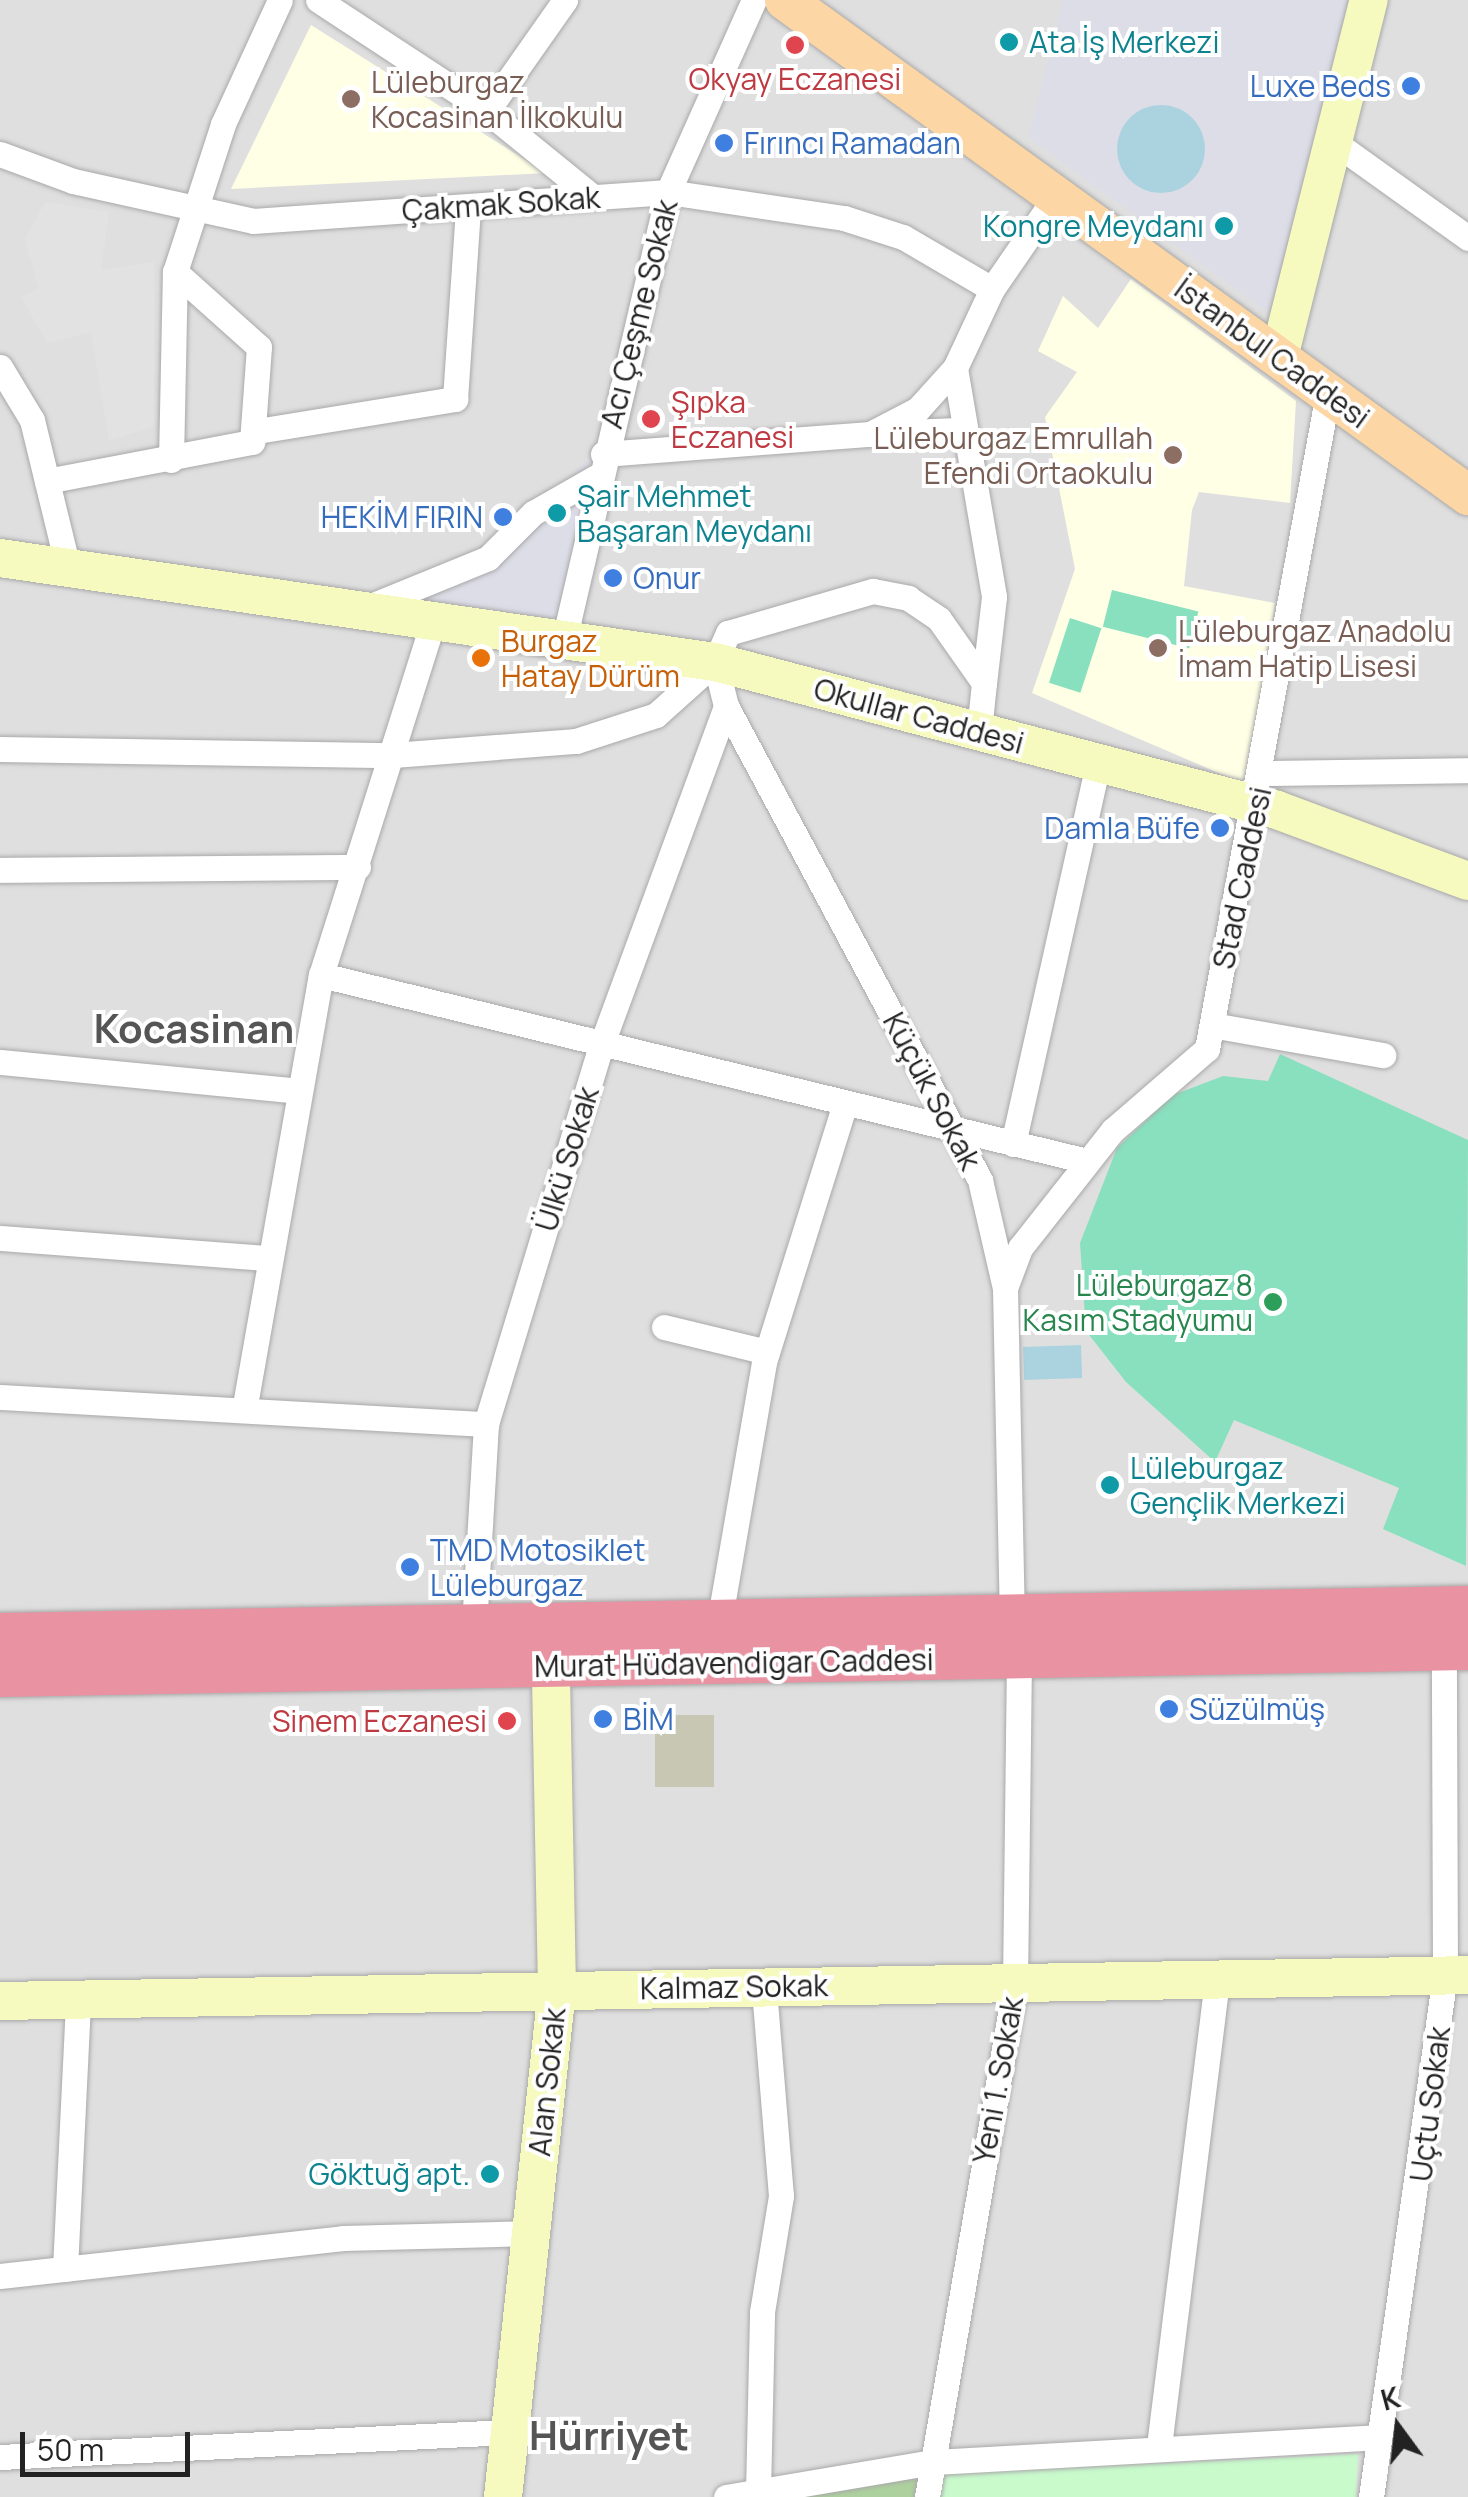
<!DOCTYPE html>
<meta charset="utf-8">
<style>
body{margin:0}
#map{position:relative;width:1468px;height:2497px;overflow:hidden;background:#f2efe9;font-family:Manrope,sans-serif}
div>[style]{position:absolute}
.residential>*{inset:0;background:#e0dfdf;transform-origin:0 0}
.education>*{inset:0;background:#ffffe5}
.construction>*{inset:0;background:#c7c7b4;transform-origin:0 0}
.forest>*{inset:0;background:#add19e}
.park>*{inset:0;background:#c8facc}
.pitch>*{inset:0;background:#88e0be;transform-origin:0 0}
.parking>*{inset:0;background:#e2e2e2}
.plaza>*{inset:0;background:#dddde8}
.water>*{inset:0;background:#aad3df;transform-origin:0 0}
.round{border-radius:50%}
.roads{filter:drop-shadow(0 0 2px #a9a9a9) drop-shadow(0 0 2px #a9a9a9)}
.street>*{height:25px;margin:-12.5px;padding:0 12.5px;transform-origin:12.5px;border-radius:12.5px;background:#fff}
.secondary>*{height:38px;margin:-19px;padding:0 19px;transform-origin:19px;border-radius:19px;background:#f7fabf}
.primary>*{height:40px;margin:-20px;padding:0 20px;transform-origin:20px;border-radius:20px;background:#fcd6a4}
.highway>*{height:48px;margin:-24px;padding:0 24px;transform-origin:24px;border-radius:24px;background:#e892a2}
.dots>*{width:28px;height:28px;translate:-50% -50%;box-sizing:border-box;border:5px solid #fff;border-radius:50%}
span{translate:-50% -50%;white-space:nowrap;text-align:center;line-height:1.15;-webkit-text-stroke:8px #fff;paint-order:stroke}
.culture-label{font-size:30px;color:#0d838f}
.left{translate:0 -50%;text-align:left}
.right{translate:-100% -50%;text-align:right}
.health-label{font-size:30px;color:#be3a42}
.education-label{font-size:30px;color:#785e54}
.shop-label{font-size:30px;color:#366cbe}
.street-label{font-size:30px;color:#222}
.food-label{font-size:30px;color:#c56008}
.leisure-label{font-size:30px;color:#27864d}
.district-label{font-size:40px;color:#555;font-weight:700}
.north{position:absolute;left:1348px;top:2377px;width:100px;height:100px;-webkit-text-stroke:8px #fff;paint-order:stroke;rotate:345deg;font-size:28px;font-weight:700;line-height:40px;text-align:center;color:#222}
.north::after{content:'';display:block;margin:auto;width:35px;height:45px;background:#222;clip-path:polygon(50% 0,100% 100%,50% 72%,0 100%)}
.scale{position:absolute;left:20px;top:2432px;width:170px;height:45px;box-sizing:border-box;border:5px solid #222;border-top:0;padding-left:12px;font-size:30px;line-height:35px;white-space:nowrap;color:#222;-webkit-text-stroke:8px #fff;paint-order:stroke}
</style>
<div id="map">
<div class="residential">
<i style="left:0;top:0;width:1468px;height:2497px"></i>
</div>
<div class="education">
<i style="clip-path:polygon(311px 25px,546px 173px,231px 189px)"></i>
<i style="clip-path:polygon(1131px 279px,1296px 401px,1290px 503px,1199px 492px,1192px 510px,1184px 586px,1275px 603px,1247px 785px,1032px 693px,1075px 569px,1045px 417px,1077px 372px,1038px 351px,1063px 296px,1098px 328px)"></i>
</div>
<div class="construction">
<i style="left:714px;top:1715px;width:72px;height:59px;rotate:90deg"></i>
</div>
<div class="forest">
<i style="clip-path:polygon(919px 2476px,916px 2497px,794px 2497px)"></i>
</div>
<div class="park">
<i style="clip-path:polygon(1358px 2454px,1356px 2497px,939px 2497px,942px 2474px)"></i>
</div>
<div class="pitch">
<i style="left:1112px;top:590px;width:89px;height:38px;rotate:14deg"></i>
<i style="left:1070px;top:618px;width:33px;height:68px;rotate:18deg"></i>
<i style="clip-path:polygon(1280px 1054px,1468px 1140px,1466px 1566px,1383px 1529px,1399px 1488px,1234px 1420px,1215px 1462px,1126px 1382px,1086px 1331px,1080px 1243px,1117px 1148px,1173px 1095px,1223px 1076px,1268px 1081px)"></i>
</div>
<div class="parking">
<i style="clip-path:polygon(45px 202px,109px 212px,101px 270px,154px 262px,154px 427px,109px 440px,91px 332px,47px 343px,21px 297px,38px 288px,25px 239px)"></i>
</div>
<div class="plaza">
<i style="clip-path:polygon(1063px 0,1362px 0,1273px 316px,1028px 137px)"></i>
<i style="clip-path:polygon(589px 458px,561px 624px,408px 603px,479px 568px)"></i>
</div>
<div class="water">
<i class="round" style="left:1117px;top:105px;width:88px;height:88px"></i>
<i style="left:1081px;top:1345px;width:33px;height:58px;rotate:88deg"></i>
</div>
<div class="roads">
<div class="street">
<i style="left:318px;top:0;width:202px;rotate:33.3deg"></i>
<i style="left:487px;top:111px;width:136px;rotate:39.1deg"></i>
<i style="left:487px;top:111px;width:136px;rotate:-54.9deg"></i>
<i style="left:1334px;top:142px;width:165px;rotate:35.6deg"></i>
<i style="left:0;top:154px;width:78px;rotate:20.3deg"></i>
<i style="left:73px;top:181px;width:184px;rotate:12.5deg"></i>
<i style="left:253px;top:221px;width:416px;rotate:-4deg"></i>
<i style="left:668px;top:192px;width:178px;rotate:8.4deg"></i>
<i style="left:844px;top:218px;width:62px;rotate:17.9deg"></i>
<i style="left:903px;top:237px;width:103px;rotate:30.3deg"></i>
<i style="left:0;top:367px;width:62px;rotate:58.9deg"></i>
<i style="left:32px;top:420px;width:152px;rotate:76.3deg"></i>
<i style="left:955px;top:368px;width:232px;rotate:80.3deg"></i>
<i style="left:994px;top:597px;width:87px;rotate:96.6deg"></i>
<i style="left:257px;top:431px;width:201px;rotate:-9.2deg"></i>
<i style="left:455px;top:399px;width:193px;rotate:-86.1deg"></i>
<i style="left:880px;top:433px;width:79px;rotate:-2.2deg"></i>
<i style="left:603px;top:454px;width:268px;rotate:-4.3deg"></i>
<i style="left:870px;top:434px;width:54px;rotate:-27.5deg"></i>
<i style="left:918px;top:409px;width:55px;rotate:-47.9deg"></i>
<i style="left:955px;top:368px;width:87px;rotate:-64.9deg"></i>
<i style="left:992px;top:289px;width:113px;rotate:-55.5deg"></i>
<i style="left:171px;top:460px;width:188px;rotate:-88.8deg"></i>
<i style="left:175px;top:272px;width:156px;rotate:-72deg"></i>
<i style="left:223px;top:124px;width:136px;rotate:-65.3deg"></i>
<i style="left:47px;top:481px;width:209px;rotate:-10.8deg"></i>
<i style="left:252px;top:442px;width:95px;rotate:-85.8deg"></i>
<i style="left:259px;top:347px;width:113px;rotate:-138.2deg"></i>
<i style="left:356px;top:612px;width:143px;rotate:-22.2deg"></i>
<i style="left:488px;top:558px;width:64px;rotate:-45deg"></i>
<i style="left:533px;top:513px;width:73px;rotate:-29.7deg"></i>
<i style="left:564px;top:640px;width:460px;rotate:-76.9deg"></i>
<i style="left:668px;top:192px;width:210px;rotate:-65.9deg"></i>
<i style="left:715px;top:662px;width:45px;rotate:76deg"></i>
<i style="left:726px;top:706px;width:538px;rotate:61.81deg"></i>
<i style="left:980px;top:1180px;width:111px;rotate:77deg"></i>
<i style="left:1005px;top:1288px;width:331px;rotate:88.8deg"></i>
<i style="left:0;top:749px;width:393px;rotate:0.9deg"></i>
<i style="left:393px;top:755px;width:184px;rotate:-4.4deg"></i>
<i style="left:576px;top:741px;width:84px;rotate:-18deg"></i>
<i style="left:656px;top:715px;width:79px;rotate:-41.9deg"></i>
<i style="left:715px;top:662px;width:32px;rotate:-66deg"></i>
<i style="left:728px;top:633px;width:151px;rotate:-16.2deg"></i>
<i style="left:873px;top:591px;width:36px;rotate:11deg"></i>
<i style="left:908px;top:598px;width:37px;rotate:34deg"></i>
<i style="left:939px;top:619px;width:78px;rotate:54.9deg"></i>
<i style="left:984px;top:683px;width:48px;rotate:95.9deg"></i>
<i style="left:1264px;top:773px;width:204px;rotate:-0.8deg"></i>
<i style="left:0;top:870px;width:358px;rotate:-0.5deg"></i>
<i style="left:321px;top:975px;width:788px;rotate:13.65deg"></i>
<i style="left:1212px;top:1025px;width:174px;rotate:10deg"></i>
<i style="left:0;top:1062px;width:300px;rotate:5.5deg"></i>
<i style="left:1013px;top:1144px;width:390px;rotate:-77.4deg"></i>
<i style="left:0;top:1238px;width:268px;rotate:4.3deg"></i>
<i style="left:1005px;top:1288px;width:43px;rotate:-69.4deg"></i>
<i style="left:1020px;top:1248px;width:150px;rotate:-51.8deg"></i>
<i style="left:1113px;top:1130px;width:124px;rotate:-40.8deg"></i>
<i style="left:1207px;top:1049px;width:667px;rotate:-79.55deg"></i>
<i style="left:664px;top:1327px;width:106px;rotate:13.6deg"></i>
<i style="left:0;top:1397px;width:487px;rotate:3.2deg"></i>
<i style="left:245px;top:1405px;width:437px;rotate:-80deg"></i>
<i style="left:321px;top:975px;width:370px;rotate:-72.4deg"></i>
<i style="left:719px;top:1623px;width:265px;rotate:-80.2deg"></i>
<i style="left:764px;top:1362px;width:267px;rotate:-72.6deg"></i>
<i style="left:474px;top:1626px;width:202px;rotate:-86.6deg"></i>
<i style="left:486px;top:1424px;width:395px;rotate:-73.1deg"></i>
<i style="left:601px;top:1046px;width:362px;rotate:-69.8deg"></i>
<i style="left:65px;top:2269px;width:269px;rotate:-87.2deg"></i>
<i style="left:0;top:2276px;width:345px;rotate:-6.3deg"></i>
<i style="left:343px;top:2238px;width:189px;rotate:-1.5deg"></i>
<i style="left:1159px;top:2446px;width:470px;rotate:-82.9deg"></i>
<i style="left:0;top:2457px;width:509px;rotate:-2.82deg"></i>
<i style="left:758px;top:2492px;width:180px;rotate:-88.7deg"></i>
<i style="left:762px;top:2312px;width:118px;rotate:-80.7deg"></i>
<i style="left:781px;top:2196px;width:210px;rotate:-94.7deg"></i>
<i style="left:726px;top:2497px;width:210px;rotate:-9.6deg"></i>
<i style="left:933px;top:2462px;width:445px;rotate:-3.2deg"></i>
<i style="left:927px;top:2497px;width:520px;rotate:-80.25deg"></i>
<i style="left:1015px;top:1985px;width:327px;rotate:-89.3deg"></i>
<i style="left:1371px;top:2497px;width:527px;rotate:-81.93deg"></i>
<i style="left:1445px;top:1975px;width:329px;rotate:-90.2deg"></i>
</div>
<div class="secondary">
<i style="left:1279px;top:357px;width:368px;rotate:-75.9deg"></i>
<i style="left:0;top:558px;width:723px;rotate:8.28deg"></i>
<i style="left:715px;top:662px;width:581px;rotate:14.75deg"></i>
<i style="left:1277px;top:810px;width:204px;rotate:20.4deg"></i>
<i style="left:0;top:2001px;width:1468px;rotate:-1.01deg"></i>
<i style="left:503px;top:2497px;width:511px;rotate:-83.93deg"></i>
<i style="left:557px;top:1989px;width:323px;rotate:-91.1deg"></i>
</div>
<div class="primary">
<i style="left:785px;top:0;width:844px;rotate:35.93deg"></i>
</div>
<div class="highway">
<i style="left:0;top:1637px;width:1468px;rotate:-1.05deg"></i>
<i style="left:0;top:1673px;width:1468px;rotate:-1.05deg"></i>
</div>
</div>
<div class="dots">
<i style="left:1009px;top:42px;background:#0f9aa8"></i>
<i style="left:795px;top:45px;background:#e0444e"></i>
<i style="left:1411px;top:86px;background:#3f7fe0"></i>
<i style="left:351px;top:99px;background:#8d6e63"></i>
<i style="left:724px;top:143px;background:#3f7fe0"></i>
<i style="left:1224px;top:226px;background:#0f9aa8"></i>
<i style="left:651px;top:419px;background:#e0444e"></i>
<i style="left:1173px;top:455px;background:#8d6e63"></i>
<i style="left:557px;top:513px;background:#0f9aa8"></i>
<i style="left:503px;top:517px;background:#3f7fe0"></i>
<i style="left:613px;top:578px;background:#3f7fe0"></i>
<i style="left:1158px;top:648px;background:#8d6e63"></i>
<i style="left:481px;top:658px;background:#e8710a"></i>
<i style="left:1220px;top:828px;background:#3f7fe0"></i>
<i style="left:1273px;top:1302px;background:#2e9e5b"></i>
<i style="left:1110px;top:1485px;background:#0f9aa8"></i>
<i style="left:410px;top:1567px;background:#3f7fe0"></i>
<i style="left:1169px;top:1709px;background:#3f7fe0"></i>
<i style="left:603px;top:1719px;background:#3f7fe0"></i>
<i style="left:507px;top:1721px;background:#e0444e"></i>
<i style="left:490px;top:2174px;background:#0f9aa8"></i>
</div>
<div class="culture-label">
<span class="left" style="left:1029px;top:42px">Ata İş Merkezi</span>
<span class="right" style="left:1204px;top:226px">Kongre Meydanı</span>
<span class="left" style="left:577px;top:513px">Şair Mehmet<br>Başaran Meydanı</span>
<span class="left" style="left:1130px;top:1485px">Lüleburgaz<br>Gençlik Merkezi</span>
<span class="right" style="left:470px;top:2174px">Göktuğ apt.</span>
</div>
<div class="health-label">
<span style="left:795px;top:79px">Okyay Eczanesi</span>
<span class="left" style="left:671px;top:419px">Şıpka<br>Eczanesi</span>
<span class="right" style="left:487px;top:1721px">Sinem Eczanesi</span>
</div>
<div class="education-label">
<span class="left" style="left:371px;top:99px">Lüleburgaz<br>Kocasinan İlkokulu</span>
<span class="right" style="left:1153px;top:455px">Lüleburgaz Emrullah<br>Efendi Ortaokulu</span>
<span class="left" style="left:1178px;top:648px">Lüleburgaz Anadolu<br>İmam Hatip Lisesi</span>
</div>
<div class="shop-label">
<span class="right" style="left:1391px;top:86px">Luxe Beds</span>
<span class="left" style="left:744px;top:143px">Fırıncı Ramadan</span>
<span class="right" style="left:483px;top:517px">HEKİM FIRIN</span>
<span class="left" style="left:633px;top:578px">Onur</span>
<span class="right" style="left:1200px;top:828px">Damla Büfe</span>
<span class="left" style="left:430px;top:1567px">TMD Motosiklet<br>Lüleburgaz</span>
<span class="left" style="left:1189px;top:1709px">Süzülmüş</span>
<span class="left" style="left:623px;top:1719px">BİM</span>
</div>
<div class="street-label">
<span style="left:501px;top:204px;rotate:-4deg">Çakmak Sokak</span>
<span style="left:639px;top:314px;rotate:-76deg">Acı Çeşme Sokak</span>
<span style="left:1272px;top:353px;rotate:36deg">İstanbul Caddesi</span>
<span style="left:919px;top:716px;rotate:15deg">Okullar Caddesi</span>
<span style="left:1242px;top:878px;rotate:-78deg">Stad Caddesi</span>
<span style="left:932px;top:1091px;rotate:62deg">Küçük Sokak</span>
<span style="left:567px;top:1159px;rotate:-73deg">Ülkü Sokak</span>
<span style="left:734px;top:1663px;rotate:-1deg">Murat Hüdavendigar Caddesi</span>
<span style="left:734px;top:1987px;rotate:-1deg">Kalmaz Sokak</span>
<span style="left:998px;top:2080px;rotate:-80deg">Yeni 1. Sokak</span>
<span style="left:547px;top:2082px;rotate:-84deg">Alan Sokak</span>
<span style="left:1430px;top:2104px;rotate:-83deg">Uçtu Sokak</span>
</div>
<div class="food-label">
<span class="left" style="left:501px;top:658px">Burgaz<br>Hatay Dürüm</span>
</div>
<div class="leisure-label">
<span class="right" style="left:1253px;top:1302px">Lüleburgaz 8<br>Kasım Stadyumu</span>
</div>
<div class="district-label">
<span style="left:194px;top:1028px">Kocasinan</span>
<span style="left:609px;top:2435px">Hürriyet</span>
</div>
<div class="north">K</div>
<div class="scale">50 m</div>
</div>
